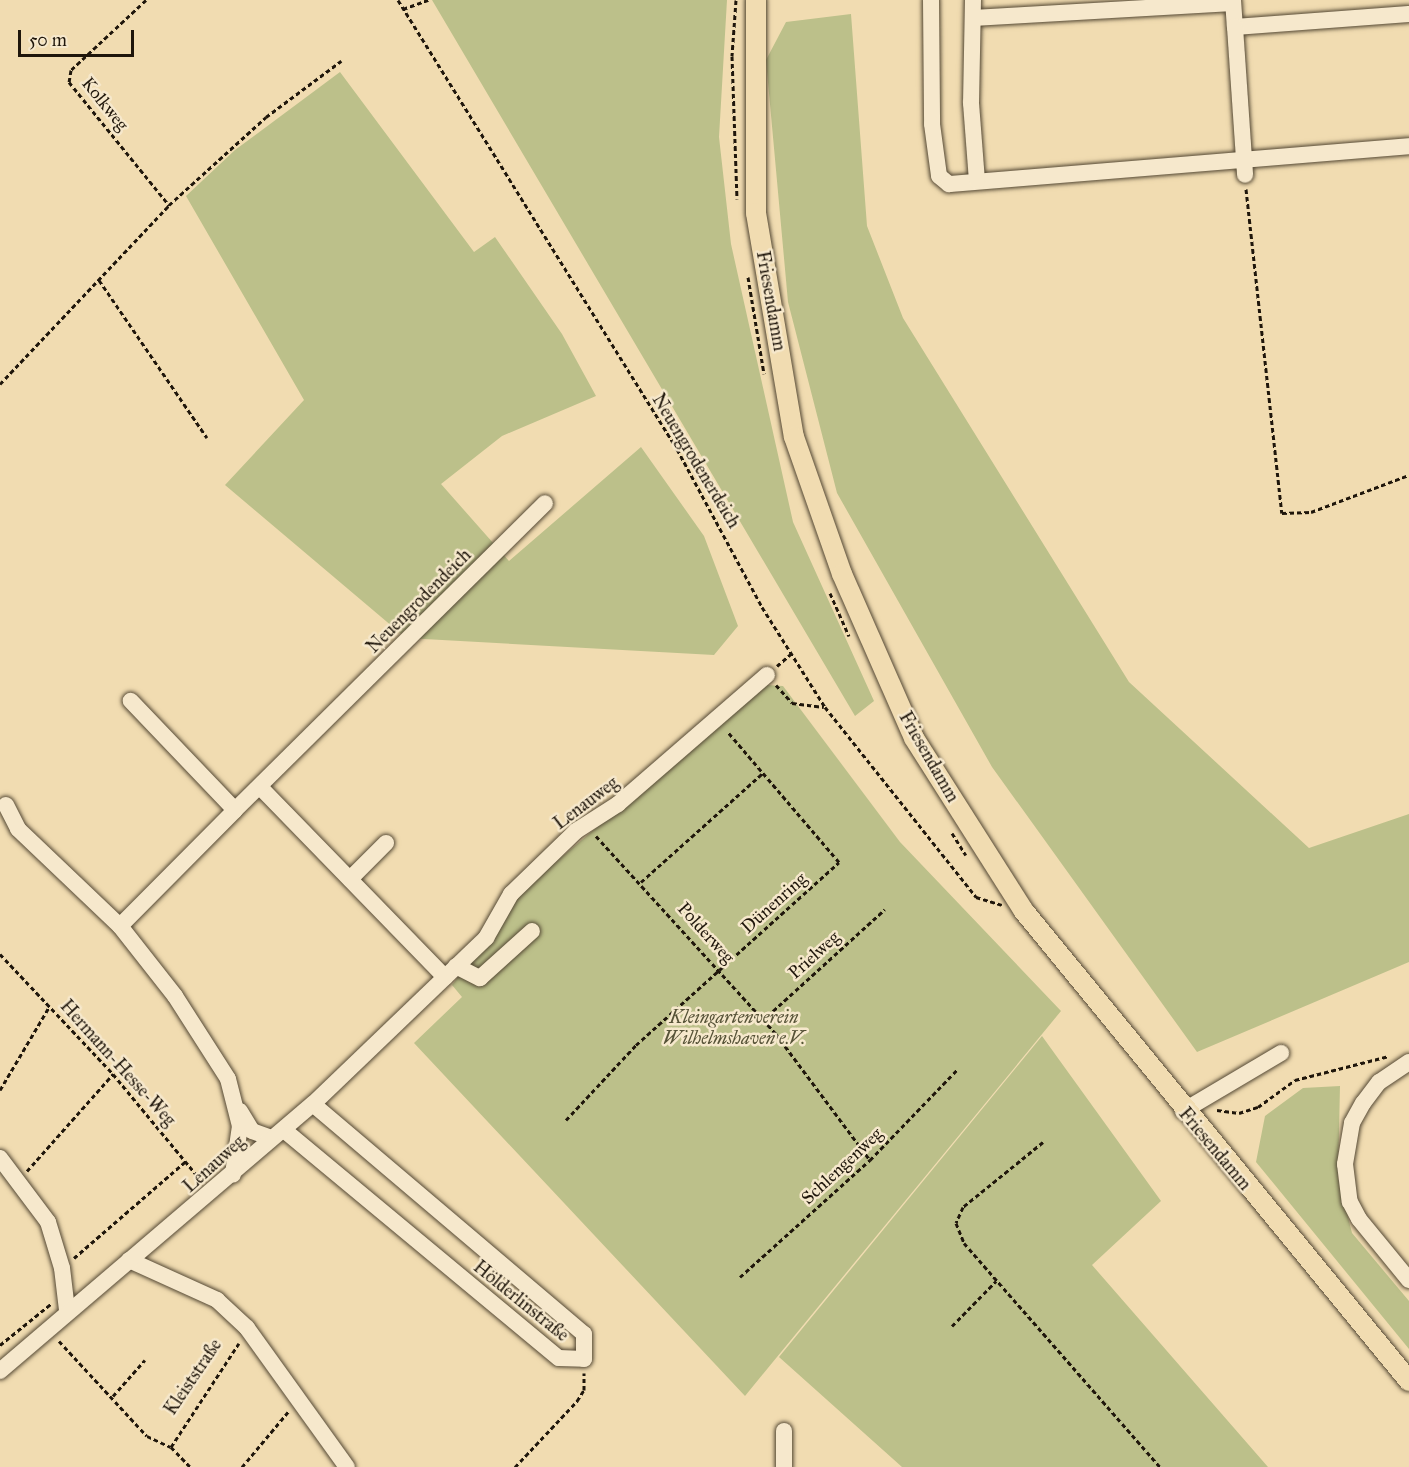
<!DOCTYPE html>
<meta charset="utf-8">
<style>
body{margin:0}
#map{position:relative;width:1409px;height:1467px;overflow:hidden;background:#f1dcb1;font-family:"IM FELL Great Primer",serif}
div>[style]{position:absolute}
.green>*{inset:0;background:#bcc08a}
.path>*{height:3px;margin-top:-1.5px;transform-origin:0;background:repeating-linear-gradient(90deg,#1f160b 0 4.5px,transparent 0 7.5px)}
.roads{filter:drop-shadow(0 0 2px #544834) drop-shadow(0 0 2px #544834)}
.minor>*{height:16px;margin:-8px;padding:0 8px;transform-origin:8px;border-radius:8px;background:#f6e8cc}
.major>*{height:20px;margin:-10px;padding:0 10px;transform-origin:10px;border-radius:10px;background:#f1dcb1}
span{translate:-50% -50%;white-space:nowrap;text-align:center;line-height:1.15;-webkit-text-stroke:5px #f6e8cc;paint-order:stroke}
.street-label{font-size:18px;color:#1f160b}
.park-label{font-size:18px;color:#565237;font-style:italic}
.scale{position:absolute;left:18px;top:30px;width:116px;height:27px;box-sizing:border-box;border:3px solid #1f160b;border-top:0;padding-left:8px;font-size:18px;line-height:21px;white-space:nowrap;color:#1f160b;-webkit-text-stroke:4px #f6e8cc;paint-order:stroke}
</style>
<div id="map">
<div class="green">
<i style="clip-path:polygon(432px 0,727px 0,719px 137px,731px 244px,793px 522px,874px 701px,855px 716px)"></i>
<i style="clip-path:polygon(851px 14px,867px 226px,903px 318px,1129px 682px,1309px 848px,1409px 814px,1409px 962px,1197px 1052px,992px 767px,837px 493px,788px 302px,766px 60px,786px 22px)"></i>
<i style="clip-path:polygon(340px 72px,474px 252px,495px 237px,562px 334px,596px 396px,502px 436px,441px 484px,509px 561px,641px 447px,704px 536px,738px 626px,714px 655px,406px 638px,225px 485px,304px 400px,186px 196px,235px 150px)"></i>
<i style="clip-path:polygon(766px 685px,783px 686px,900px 842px,1061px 1011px,745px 1396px,414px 1043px,462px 997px,452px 985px,526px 887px)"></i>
<i style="clip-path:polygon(1042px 1036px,1161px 1201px,1092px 1265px,1268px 1467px,902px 1467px,779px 1357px)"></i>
<i style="clip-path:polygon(1340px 1086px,1338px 1178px,1352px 1233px,1409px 1301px,1409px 1349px,1256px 1162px,1265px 1116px,1303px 1088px)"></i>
</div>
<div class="path">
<i style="left:146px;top:0;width:103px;rotate:137deg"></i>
<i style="left:71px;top:70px;width:12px;rotate:99deg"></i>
<i style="left:69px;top:82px;width:159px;rotate:50.9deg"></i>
<i style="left:398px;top:0;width:529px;rotate:58.14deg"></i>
<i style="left:677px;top:449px;width:179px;rotate:61.7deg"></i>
<i style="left:762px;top:607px;width:118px;rotate:57.8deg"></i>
<i style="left:825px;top:707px;width:243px;rotate:51.5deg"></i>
<i style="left:976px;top:897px;width:27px;rotate:17deg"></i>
<i style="left:736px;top:0;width:56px;rotate:94.1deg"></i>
<i style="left:732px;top:56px;width:143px;rotate:88deg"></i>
<i style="left:403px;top:9px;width:27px;rotate:-20deg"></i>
<i style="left:1246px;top:189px;width:326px;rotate:83.7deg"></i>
<i style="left:1282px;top:513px;width:29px;rotate:-2deg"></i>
<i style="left:1311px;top:512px;width:105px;rotate:-20.7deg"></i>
<i style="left:748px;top:277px;width:98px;rotate:80.6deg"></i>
<i style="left:99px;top:280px;width:191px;rotate:55.6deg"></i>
<i style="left:0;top:384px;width:246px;rotate:-46.6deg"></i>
<i style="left:169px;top:205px;width:131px;rotate:-42.2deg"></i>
<i style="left:266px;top:117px;width:94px;rotate:-36.7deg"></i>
<i style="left:830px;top:593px;width:47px;rotate:66.2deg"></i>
<i style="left:777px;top:666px;width:20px;rotate:-41deg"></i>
<i style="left:776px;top:685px;width:24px;rotate:48deg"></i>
<i style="left:792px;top:703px;width:32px;rotate:7deg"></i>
<i style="left:952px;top:833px;width:26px;rotate:58deg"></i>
<i style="left:596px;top:836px;width:268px;rotate:47.7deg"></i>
<i style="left:776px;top:1034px;width:157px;rotate:53.3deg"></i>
<i style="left:641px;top:882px;width:164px;rotate:-41.8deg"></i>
<i style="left:0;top:954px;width:165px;rotate:46.7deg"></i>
<i style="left:113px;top:1074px;width:136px;rotate:50.4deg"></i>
<i style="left:762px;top:1021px;width:166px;rotate:-42.3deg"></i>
<i style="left:0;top:1090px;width:96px;rotate:-59.4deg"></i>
<i style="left:1217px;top:1110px;width:22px;rotate:8deg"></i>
<i style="left:1239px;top:1113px;width:20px;rotate:-18deg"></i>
<i style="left:1258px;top:1107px;width:46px;rotate:-36.1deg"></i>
<i style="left:1295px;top:1080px;width:97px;rotate:-14.3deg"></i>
<i style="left:566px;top:1120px;width:103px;rotate:-47deg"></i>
<i style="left:636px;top:1045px;width:273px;rotate:-42deg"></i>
<i style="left:839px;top:862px;width:171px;rotate:-130.5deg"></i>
<i style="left:1043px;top:1142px;width:103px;rotate:140.9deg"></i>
<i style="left:963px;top:1207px;width:17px;rotate:114deg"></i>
<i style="left:956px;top:1223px;width:22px;rotate:68deg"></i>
<i style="left:964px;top:1243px;width:298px;rotate:48.8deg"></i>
<i style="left:27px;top:1171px;width:130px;rotate:-48.4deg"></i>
<i style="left:74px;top:1258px;width:148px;rotate:-40.9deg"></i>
<i style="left:740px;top:1277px;width:175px;rotate:-42deg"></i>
<i style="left:870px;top:1160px;width:125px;rotate:-46deg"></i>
<i style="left:952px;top:1326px;width:63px;rotate:-45.6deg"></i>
<i style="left:59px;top:1341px;width:129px;rotate:47.2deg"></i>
<i style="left:147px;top:1436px;width:26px;rotate:25deg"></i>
<i style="left:171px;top:1447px;width:28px;rotate:46deg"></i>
<i style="left:0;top:1345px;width:67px;rotate:-38.9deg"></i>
<i style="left:113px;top:1396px;width:48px;rotate:-48.4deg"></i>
<i style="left:171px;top:1447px;width:124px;rotate:-56.8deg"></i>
<i style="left:242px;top:1467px;width:72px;rotate:-50.1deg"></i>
<i style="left:515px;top:1467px;width:91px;rotate:-46.8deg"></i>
<i style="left:577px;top:1401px;width:13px;rotate:-58deg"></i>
<i style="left:584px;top:1390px;width:17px;rotate:-90deg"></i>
</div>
<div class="roads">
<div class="minor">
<i style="left:931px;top:0;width:124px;rotate:89.5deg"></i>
<i style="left:932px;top:124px;width:52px;rotate:82.3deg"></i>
<i style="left:939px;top:176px;width:13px;rotate:39deg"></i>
<i style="left:949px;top:184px;width:462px;rotate:-4.7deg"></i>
<i style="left:973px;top:0;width:103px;rotate:91.1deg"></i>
<i style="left:971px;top:103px;width:78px;rotate:85.6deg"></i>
<i style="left:1233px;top:0;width:27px;rotate:86deg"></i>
<i style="left:1235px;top:27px;width:174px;rotate:-4.3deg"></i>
<i style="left:973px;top:18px;width:260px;rotate:-3.3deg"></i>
<i style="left:1235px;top:27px;width:148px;rotate:86.1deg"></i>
<i style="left:261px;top:788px;width:264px;rotate:45.8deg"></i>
<i style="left:6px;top:805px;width:27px;rotate:63deg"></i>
<i style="left:18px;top:829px;width:141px;rotate:43.6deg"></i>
<i style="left:120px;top:926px;width:89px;rotate:51.8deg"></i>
<i style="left:175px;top:996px;width:98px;rotate:57.4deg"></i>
<i style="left:228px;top:1079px;width:49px;rotate:75.7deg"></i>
<i style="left:240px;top:1126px;width:49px;rotate:98.3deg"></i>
<i style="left:235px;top:810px;width:436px;rotate:-44.7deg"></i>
<i style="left:350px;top:879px;width:51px;rotate:-45deg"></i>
<i style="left:120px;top:926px;width:163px;rotate:-45.2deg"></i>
<i style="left:235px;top:810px;width:151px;rotate:-133.7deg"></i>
<i style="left:456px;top:966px;width:27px;rotate:27deg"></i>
<i style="left:480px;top:978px;width:70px;rotate:-42.1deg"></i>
<i style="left:1409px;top:1062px;width:36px;rotate:146deg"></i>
<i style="left:1379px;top:1082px;width:26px;rotate:127deg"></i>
<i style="left:1363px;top:1103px;width:23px;rotate:119deg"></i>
<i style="left:1352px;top:1123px;width:42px;rotate:99.7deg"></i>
<i style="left:1345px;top:1164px;width:38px;rotate:83deg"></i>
<i style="left:1350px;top:1202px;width:19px;rotate:62deg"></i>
<i style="left:1359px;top:1219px;width:79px;rotate:50.7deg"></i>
<i style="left:240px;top:1111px;width:23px;rotate:59deg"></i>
<i style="left:252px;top:1131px;width:20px;rotate:20deg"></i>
<i style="left:1183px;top:1111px;width:114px;rotate:-30.6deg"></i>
<i style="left:284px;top:1130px;width:357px;rotate:39.7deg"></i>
<i style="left:559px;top:1358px;width:25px;rotate:2deg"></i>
<i style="left:584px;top:1359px;width:25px;rotate:-90deg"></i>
<i style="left:584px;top:1334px;width:355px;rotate:-139.7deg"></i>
<i style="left:0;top:1158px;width:80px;rotate:53.1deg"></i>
<i style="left:48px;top:1222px;width:48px;rotate:73.1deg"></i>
<i style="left:62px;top:1268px;width:42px;rotate:83.2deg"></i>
<i style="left:129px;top:1260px;width:97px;rotate:24.4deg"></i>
<i style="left:217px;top:1300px;width:41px;rotate:43deg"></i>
<i style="left:247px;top:1328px;width:171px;rotate:54.3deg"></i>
<i style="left:0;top:1371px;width:411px;rotate:-40.5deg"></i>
<i style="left:313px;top:1104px;width:240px;rotate:-43.8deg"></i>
<i style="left:486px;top:938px;width:51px;rotate:-60.4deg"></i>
<i style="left:511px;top:894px;width:91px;rotate:-44.1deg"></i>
<i style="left:576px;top:831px;width:50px;rotate:-32.7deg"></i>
<i style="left:618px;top:804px;width:197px;rotate:-40.9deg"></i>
<i style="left:784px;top:1431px;width:36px;rotate:90deg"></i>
</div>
<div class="major">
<i style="left:756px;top:0;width:213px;rotate:90deg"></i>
<i style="left:756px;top:213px;width:227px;rotate:80.4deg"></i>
<i style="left:794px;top:437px;width:145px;rotate:70.7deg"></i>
<i style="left:842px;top:574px;width:179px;rotate:66.3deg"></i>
<i style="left:914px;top:738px;width:204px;rotate:57.6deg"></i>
<i style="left:1023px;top:910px;width:609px;rotate:50.66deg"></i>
</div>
</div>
<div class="street-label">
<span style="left:105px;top:104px;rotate:51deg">Kolkweg</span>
<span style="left:771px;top:301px;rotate:80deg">Friesendamm</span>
<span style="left:696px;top:461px;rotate:59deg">Neuengrodenerdeich</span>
<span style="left:419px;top:601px;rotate:-45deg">Neuengrodendeich</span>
<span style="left:929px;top:757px;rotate:60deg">Friesendamm</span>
<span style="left:586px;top:803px;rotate:-37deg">Lenauweg</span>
<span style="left:774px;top:903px;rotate:-42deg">Dünenring</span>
<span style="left:706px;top:933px;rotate:48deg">Polderweg</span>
<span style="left:814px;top:955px;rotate:-42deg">Prielweg</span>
<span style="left:118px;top:1063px;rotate:48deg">Hermann-Hesse-Weg</span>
<span style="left:1215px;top:1149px;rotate:50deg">Friesendamm</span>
<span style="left:214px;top:1164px;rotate:-42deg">Lenauweg</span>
<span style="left:842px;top:1166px;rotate:-43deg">Schlengenweg</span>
<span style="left:521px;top:1301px;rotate:39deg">Hölderlinstraße</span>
<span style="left:193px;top:1377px;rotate:-56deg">Kleiststraße</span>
</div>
<div class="park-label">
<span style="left:734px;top:1028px">Kleingartenverein<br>Wilhelmshaven e.V.</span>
</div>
<div class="scale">50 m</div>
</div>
